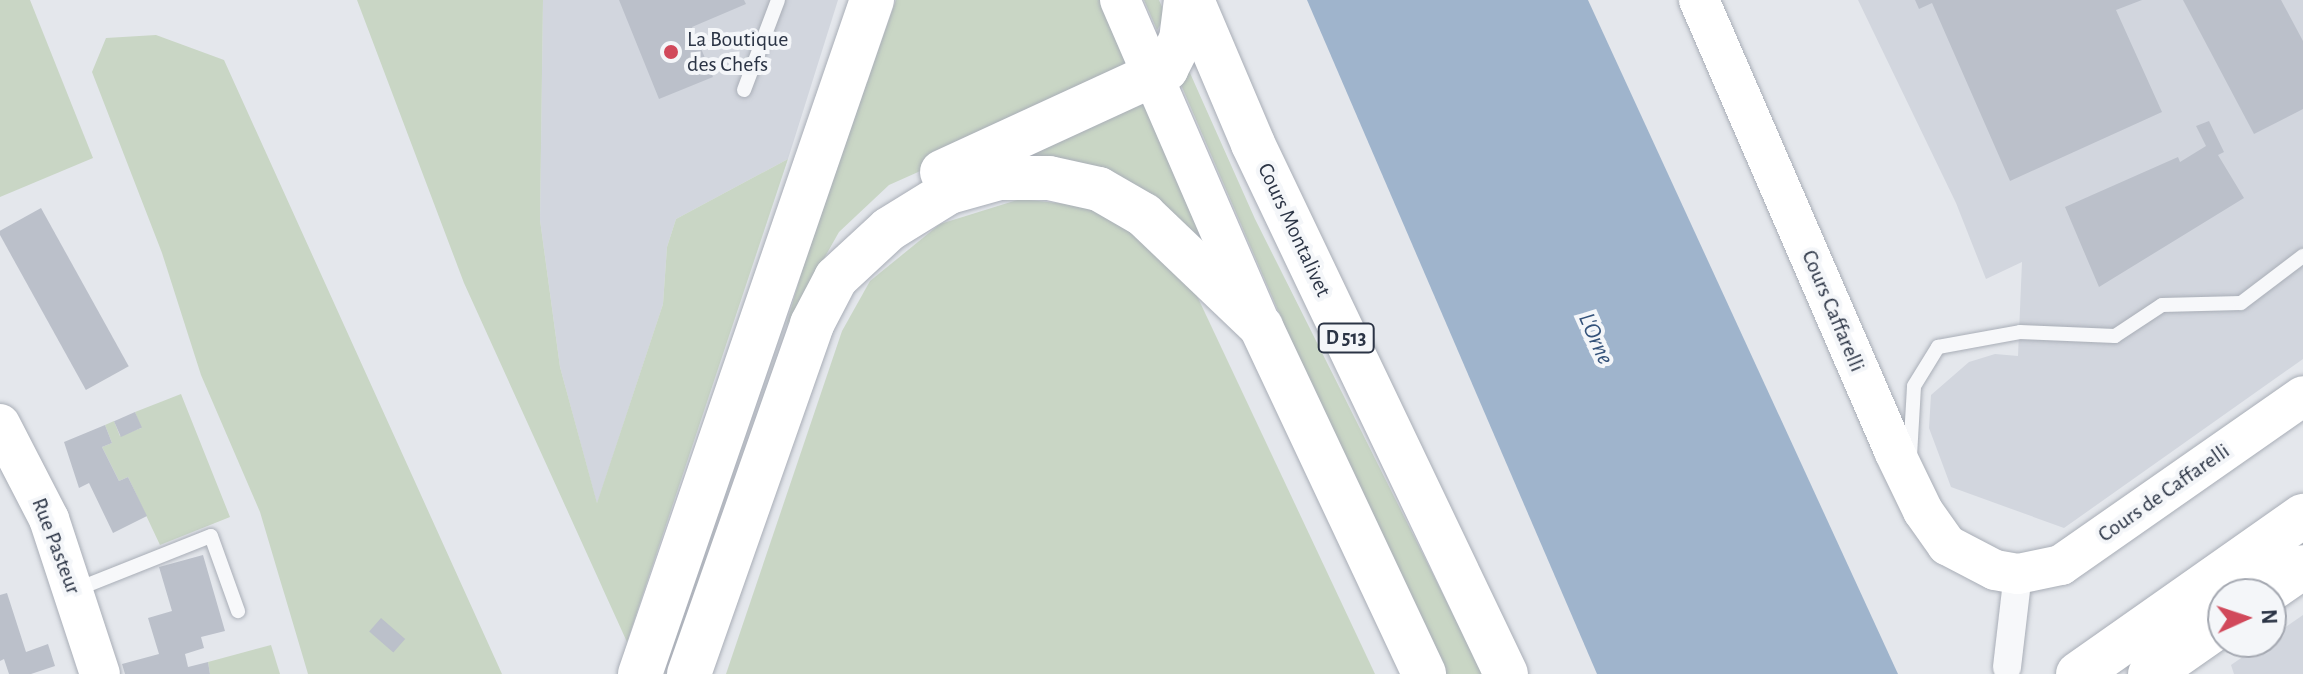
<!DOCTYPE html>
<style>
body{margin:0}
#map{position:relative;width:2303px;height:674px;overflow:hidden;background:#e4e7ec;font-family:"Alegreya Sans",sans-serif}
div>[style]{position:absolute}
.built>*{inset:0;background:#d2d6de}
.green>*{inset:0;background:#c9d6c5}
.water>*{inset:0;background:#9fb4cc}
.building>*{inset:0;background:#bbc0ca;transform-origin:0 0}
.roads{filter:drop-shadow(0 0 2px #a9aeb7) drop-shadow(0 0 2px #a9aeb7)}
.lane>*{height:14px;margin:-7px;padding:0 7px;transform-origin:7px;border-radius:7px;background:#f7f8fa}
.street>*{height:28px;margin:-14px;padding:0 14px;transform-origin:14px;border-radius:14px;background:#f7f8fa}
.secondary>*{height:40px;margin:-20px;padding:0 20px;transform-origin:20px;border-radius:20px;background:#fff}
.primary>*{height:44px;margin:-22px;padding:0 22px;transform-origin:22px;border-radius:22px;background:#fff}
.highway>*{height:44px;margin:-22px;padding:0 22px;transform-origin:22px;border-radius:22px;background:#fff}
.dots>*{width:22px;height:22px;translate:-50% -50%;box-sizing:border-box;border:4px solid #f4f6f9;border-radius:50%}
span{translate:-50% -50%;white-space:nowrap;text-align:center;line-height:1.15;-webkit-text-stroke:8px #f4f6f9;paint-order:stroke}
.shield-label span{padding:2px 6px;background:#f4f6f9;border:2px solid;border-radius:6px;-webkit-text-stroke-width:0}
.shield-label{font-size:20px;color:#2b3445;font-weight:700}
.poi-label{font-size:22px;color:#2b3445}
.left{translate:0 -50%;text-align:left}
.street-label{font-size:22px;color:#2b3445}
.water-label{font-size:24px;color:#34527a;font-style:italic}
.north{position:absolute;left:2207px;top:578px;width:80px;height:80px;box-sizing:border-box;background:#f4f6f9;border:2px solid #a4a8b1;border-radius:50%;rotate:87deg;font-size:22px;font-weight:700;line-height:32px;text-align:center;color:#2b3445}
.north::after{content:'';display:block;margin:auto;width:28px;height:36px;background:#d1495b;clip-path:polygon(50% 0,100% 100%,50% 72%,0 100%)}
</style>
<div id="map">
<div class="built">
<i style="clip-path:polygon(543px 0,838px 0,788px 159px,676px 219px,667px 247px,663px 304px,597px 504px,560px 367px,540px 220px)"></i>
<i style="clip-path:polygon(1858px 0,2303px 0,2303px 359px,2064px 528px,1951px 487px,1929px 428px,1931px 395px,1969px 362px,1995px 354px,2018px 356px,2022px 262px,1986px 279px,1956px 203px)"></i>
<i style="clip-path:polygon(2303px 615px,2303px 674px,2234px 674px,2231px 665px)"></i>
</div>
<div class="green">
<i style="clip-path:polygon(0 0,30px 0,93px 158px,0 197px)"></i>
<i style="clip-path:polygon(357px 0,543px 0,540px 220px,560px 367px,597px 503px,663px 304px,667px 247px,676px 219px,788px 159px,627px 642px,464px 283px)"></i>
<i style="clip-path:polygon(896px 0,1103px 0,1131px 65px,1127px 79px,889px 185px,839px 232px,786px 326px,812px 236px)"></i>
<i style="clip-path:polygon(1144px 0,1159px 0,1166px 16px,1157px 30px)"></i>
<i style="clip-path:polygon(156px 35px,224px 60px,502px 674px,308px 674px,260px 512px,201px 375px,162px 253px,92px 72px,106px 38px)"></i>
<i style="clip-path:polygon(1186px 64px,1255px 219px,1483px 674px,1446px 674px,1292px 343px,1179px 80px)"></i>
<i style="clip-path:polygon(1145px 99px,1211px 255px,1170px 217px,941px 183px)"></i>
<i style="clip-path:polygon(1020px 199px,1094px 207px,1126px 223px,1190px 281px,1375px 674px,726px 674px,842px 331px,870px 281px,940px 224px)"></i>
<i style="clip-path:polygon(181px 394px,230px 517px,160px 545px,128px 477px,119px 481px,102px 447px,112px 443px,105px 425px,114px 421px,120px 436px,141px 428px,135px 412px)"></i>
<i style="clip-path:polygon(271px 645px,280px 674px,210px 674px,208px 662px)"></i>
</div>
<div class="water">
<i style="clip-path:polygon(1307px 0,1588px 0,1898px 674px,1597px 674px)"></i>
</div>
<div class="building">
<i style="clip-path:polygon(619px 0,744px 0,746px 4px,692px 27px,713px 77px,659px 99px)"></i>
<i style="clip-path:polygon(1915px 0,2142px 0,2116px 10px,2162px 112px,2010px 181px,1932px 3px,1919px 9px)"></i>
<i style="clip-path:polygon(2183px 0,2281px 0,2303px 41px,2303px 109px,2254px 134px)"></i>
<i style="clip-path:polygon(2209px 121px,2224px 152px,2218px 155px,2244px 198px,2099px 287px,2065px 207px,2178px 157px,2180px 162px,2206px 146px,2196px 126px)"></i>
<i style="left:41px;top:208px;width:181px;height:49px;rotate:61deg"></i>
<i style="left:135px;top:412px;width:17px;height:23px;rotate:66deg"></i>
<i style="clip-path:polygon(105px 425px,112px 443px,102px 447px,119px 481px,128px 477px,147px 516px,113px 533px,89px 483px,79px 488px,64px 442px)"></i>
<i style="clip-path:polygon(203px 555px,225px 631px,201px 637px,204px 648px,185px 654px,188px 667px,208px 662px,210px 674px,125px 674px,122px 664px,159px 654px,148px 618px,172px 611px,159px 567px)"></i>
<i style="clip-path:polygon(7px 593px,26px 652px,48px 644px,55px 666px,31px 674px,9px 674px,4px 659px,0 661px,0 595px)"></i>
<i style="left:381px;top:618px;width:32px;height:18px;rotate:41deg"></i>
</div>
<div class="roads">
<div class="lane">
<i style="left:744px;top:90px;width:96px;rotate:-69.3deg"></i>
<i style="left:1910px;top:456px;width:70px;rotate:-86.7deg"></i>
<i style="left:1914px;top:386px;width:46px;rotate:-58.4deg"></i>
<i style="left:1938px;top:347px;width:83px;rotate:-10.4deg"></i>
<i style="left:2020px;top:332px;width:95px;rotate:2.4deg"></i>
<i style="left:2115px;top:336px;width:56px;rotate:-33.4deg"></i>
<i style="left:2162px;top:305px;width:79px;rotate:-1.5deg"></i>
<i style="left:2241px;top:303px;width:78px;rotate:-37.2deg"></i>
<i style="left:75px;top:590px;width:146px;rotate:-21.7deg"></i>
<i style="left:211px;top:536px;width:80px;rotate:70.2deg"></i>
</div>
<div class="street">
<i style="left:2007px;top:667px;width:94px;rotate:-83.3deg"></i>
</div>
<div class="secondary">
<i style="left:1120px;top:0;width:352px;rotate:66.6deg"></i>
<i style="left:1699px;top:0;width:491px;rotate:66.6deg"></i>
<i style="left:1894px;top:451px;width:67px;rotate:64.2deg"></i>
<i style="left:1923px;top:511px;width:42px;rotate:54.8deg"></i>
<i style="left:1947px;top:545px;width:54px;rotate:27.5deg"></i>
<i style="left:1995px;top:570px;width:23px;rotate:10deg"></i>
<i style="left:2018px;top:574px;width:44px;rotate:-11.8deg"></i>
<i style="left:2061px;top:565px;width:295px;rotate:-34.9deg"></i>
<i style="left:0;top:424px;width:107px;rotate:62.7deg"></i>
<i style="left:49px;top:519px;width:163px;rotate:71.8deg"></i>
</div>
<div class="primary">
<i style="left:1192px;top:0;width:156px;rotate:67deg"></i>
<i style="left:1253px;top:144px;width:587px;rotate:64.48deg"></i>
<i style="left:1261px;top:327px;width:383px;rotate:64.8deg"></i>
</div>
<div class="highway">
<i style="left:942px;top:172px;width:247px;rotate:-24.7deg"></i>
<i style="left:1166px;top:69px;width:33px;rotate:-63deg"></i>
<i style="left:1181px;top:40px;width:40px;rotate:-82.9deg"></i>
<i style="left:2264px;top:594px;width:47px;rotate:-34.7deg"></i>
<i style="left:640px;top:674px;width:713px;rotate:-71.01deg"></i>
<i style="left:689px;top:674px;width:371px;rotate:-70.6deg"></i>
<i style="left:812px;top:324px;width:52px;rotate:-62.4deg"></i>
<i style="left:836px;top:278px;width:72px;rotate:-42.8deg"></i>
<i style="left:889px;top:229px;width:70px;rotate:-31.7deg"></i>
<i style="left:949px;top:192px;width:52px;rotate:-15.6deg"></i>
<i style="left:999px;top:178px;width:50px"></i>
<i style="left:1049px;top:178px;width:51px;rotate:12.4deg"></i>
<i style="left:1099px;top:189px;width:52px;rotate:30deg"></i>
<i style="left:1144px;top:215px;width:162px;rotate:43.7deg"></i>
<i style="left:2078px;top:674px;width:275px;rotate:-35.1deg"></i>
<i style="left:2150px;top:674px;width:89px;rotate:-34.9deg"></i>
</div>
</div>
<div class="dots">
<i style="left:671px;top:52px;background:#d1495b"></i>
</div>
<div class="shield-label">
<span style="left:1346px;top:338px">D 513</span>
</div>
<div class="poi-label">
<span class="left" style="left:687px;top:52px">La Boutique<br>des Chefs</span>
</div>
<div class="street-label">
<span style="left:1294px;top:230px;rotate:65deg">Cours Montalivet</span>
<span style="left:1833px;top:311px;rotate:67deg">Cours Caffarelli</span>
<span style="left:2164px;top:493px;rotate:-35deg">Cours de Caffarelli</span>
<span style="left:56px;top:546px;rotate:69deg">Rue Pasteur</span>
</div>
<div class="water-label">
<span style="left:1595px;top:339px;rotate:66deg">L'Orne</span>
</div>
<div class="north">N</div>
</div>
